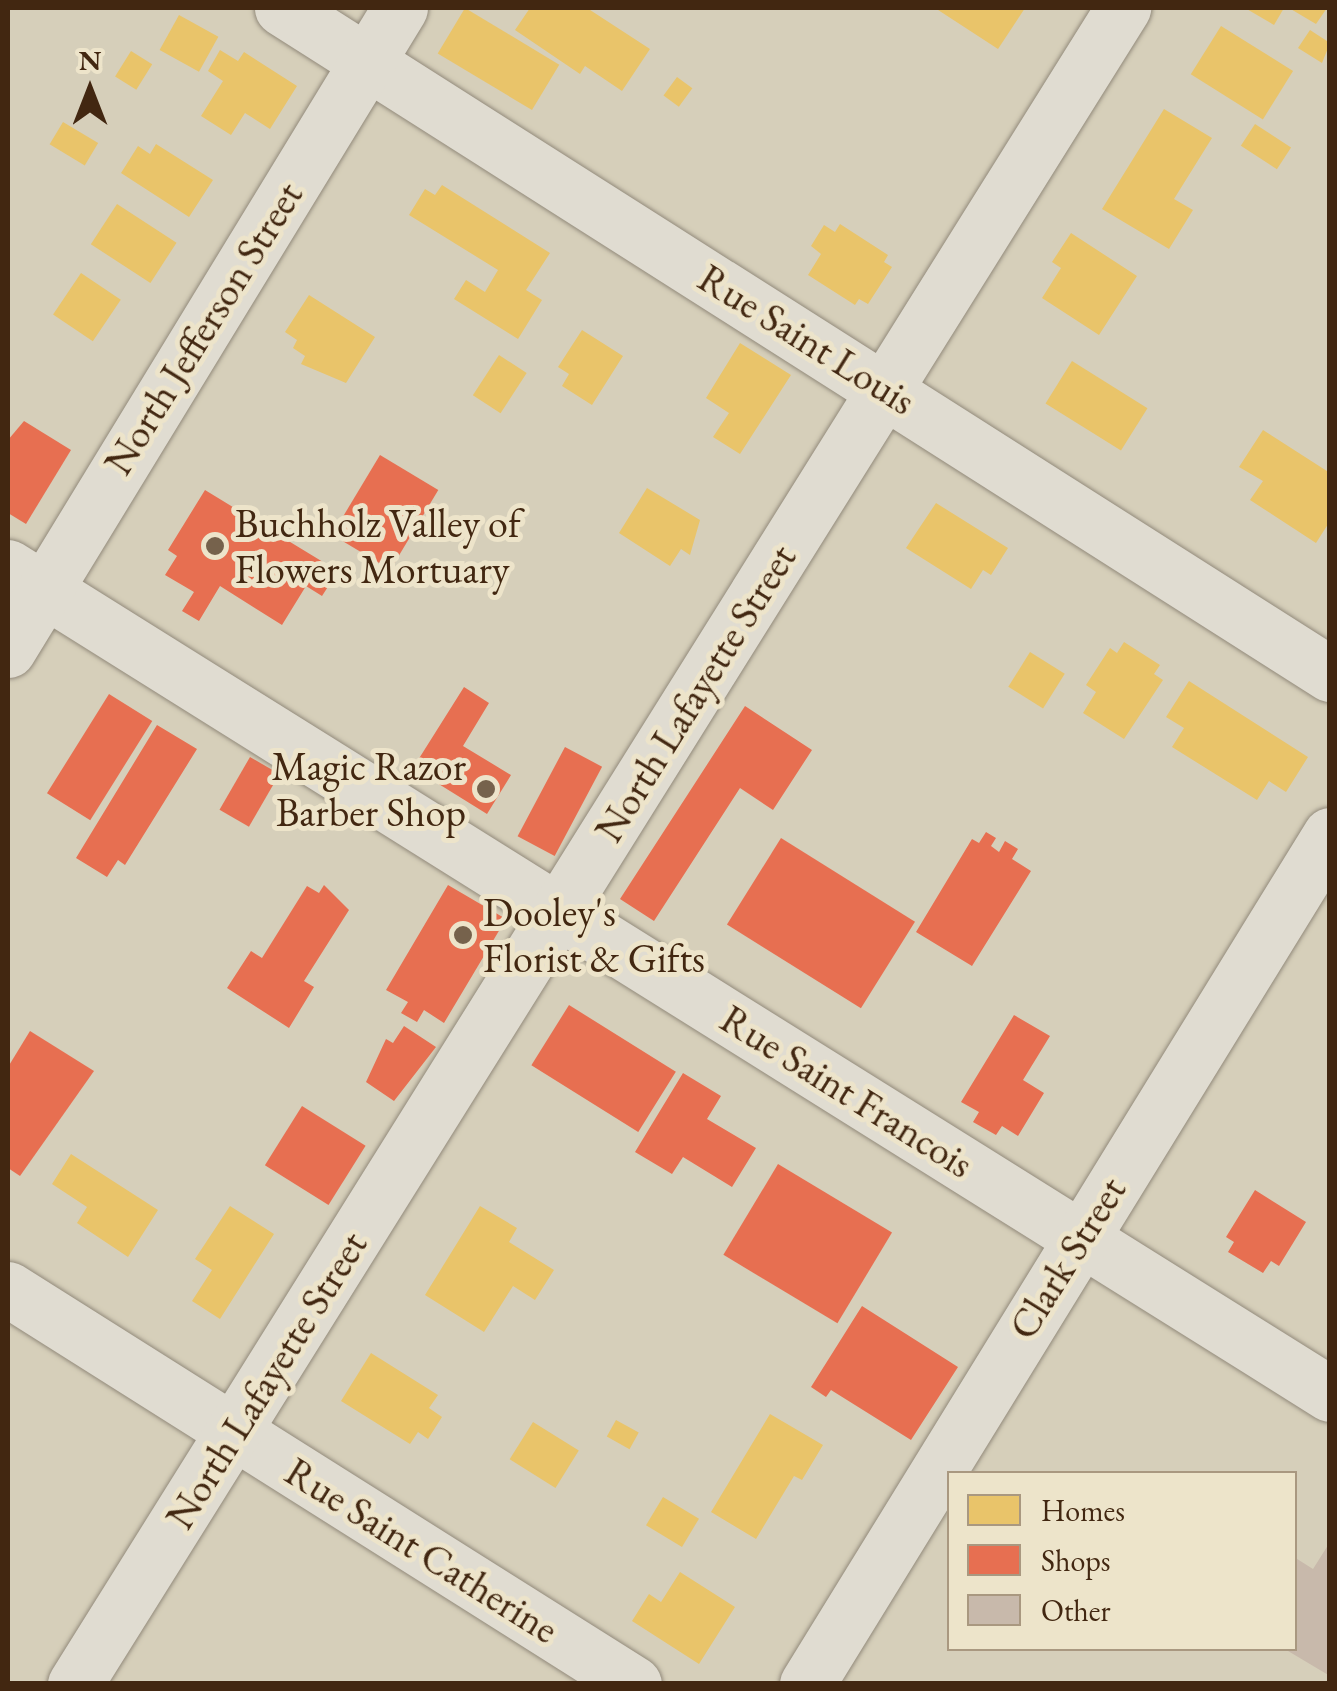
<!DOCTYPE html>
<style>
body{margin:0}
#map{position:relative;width:1337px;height:1691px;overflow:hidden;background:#d6cfba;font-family:"EB Garamond",serif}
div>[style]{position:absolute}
.homes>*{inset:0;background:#e9c46a;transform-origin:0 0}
.shops>*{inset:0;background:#e76f51;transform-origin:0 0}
.building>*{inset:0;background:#c8b9ab}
.roads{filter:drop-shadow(0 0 2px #928a7b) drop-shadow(0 0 2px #928a7b)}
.minor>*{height:55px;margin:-27.5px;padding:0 27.5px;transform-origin:27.5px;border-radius:27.5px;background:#e0dcd1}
.dots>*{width:28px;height:28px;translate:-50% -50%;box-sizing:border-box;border:5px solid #ede4ca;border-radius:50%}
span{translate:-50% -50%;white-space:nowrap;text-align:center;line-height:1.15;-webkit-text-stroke:10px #ede4ca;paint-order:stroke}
.street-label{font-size:40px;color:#422711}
.poi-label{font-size:40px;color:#422711}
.left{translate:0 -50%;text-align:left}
.right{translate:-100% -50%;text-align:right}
.frame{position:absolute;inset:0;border:10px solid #422711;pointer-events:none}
.legend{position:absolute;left:947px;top:1471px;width:350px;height:180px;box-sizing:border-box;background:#ede4ca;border:2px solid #a99880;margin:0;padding:12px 18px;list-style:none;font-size:30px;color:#422711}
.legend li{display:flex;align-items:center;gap:20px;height:50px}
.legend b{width:50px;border:2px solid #a99880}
.north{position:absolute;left:40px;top:40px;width:100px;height:100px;-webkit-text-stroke:8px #ede4ca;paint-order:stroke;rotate:0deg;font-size:28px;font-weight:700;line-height:40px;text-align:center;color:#422711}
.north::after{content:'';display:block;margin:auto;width:35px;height:45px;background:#422711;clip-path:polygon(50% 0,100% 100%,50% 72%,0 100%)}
</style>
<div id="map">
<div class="homes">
<i style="left:465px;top:8px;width:110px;height:53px;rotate:31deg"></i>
<i style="clip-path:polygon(530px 8px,587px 8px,650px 49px,622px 91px,585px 66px,580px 74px,515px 30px)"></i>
<i style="clip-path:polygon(935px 8px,1025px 8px,998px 49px)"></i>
<i style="clip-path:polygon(1245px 8px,1284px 8px,1274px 25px)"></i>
<i style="clip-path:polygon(1289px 8px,1327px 8px,1316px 24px)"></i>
<i style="left:179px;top:15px;width:45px;height:40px;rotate:29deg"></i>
<i style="left:1221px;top:26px;width:85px;height:57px;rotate:32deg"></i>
<i style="clip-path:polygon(1310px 30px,1330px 43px,1322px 63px,1298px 48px)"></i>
<i style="clip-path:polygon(220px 50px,238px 61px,244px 52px,297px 86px,270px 129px,245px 113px,231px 135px,201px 116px,223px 81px,208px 71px)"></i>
<i style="left:131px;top:51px;width:25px;height:30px;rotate:32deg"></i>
<i style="left:677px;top:77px;width:19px;height:23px;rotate:36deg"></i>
<i style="clip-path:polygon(1164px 109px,1212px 138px,1174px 199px,1193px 210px,1169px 249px,1102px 209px)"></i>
<i style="left:63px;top:122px;width:41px;height:26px;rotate:31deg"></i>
<i style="left:1255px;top:124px;width:43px;height:26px;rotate:33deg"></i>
<i style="clip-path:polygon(156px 144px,213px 180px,189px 217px,121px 173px,138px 146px,150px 154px)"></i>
<i style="clip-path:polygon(442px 185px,550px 253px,526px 290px,542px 300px,518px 339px,454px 299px,466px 280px,485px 292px,498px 270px,409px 215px,425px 189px,435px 195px)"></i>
<i style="left:117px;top:204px;width:71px;height:48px;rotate:33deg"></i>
<i style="clip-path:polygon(840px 224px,888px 255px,884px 262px,892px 267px,868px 304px,859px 299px,855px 305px,808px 275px,821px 254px,811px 246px,824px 225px,835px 232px)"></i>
<i style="clip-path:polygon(1071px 233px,1137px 276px,1099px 335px,1042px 298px,1061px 268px,1052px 262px)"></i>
<i style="left:81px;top:273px;width:48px;height:50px;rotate:34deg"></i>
<i style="clip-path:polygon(309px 295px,375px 337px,346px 383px,301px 364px,305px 356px,293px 348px,297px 340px,285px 332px)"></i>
<i style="clip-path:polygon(582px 330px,623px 356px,592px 405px,562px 386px,569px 374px,558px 367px)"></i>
<i style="clip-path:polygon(740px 343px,791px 375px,740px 454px,713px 437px,729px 413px,706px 398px)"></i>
<i style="left:499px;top:355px;width:33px;height:48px;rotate:33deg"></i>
<i style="left:1072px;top:361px;width:89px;height:50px;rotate:32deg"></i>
<i style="clip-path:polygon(1263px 430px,1330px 473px,1330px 521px,1316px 543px,1250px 500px,1263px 481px,1239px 467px)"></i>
<i style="clip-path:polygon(647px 488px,700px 520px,690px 555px,681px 549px,670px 566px,619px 533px)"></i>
<i style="clip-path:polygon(936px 503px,1008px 548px,991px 575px,983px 570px,971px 589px,906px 548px)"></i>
<i style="clip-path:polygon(1124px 642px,1160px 665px,1154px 674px,1163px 680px,1124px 739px,1083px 713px,1096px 692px,1086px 685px,1110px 648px,1117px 653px)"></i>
<i style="left:1030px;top:652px;width:41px;height:41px;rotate:32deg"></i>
<i style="clip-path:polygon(1189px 681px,1308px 757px,1286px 792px,1269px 781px,1257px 800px,1172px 747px,1184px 728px,1166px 717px)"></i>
<i style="clip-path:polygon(71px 1154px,158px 1210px,128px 1257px,77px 1223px,87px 1207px,52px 1184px)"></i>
<i style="clip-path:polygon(230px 1206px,274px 1234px,220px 1319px,192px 1301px,212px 1270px,195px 1259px)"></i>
<i style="clip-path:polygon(480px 1206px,517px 1228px,509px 1242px,554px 1270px,535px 1300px,513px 1286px,484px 1332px,425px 1295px)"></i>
<i style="clip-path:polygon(371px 1353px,438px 1395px,429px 1408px,442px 1417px,428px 1439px,418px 1432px,410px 1444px,341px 1401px)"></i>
<i style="clip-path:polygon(770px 1414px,823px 1445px,802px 1480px,794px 1476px,756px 1539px,711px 1512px)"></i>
<i style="left:616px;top:1420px;width:26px;height:19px;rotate:29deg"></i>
<i style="left:533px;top:1422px;width:54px;height:44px;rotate:32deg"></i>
<i style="left:663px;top:1497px;width:42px;height:33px;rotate:31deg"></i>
<i style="clip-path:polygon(680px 1572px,735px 1607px,699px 1664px,632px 1621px,649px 1594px,661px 1602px)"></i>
</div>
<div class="shops">
<i style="clip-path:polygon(24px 421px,71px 450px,26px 524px,8px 513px,8px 440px)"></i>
<i style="left:380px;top:455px;width:68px;height:93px;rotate:31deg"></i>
<i style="clip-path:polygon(205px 490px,323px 562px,318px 570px,333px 579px,322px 596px,306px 586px,282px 625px,220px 586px,199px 621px,182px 611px,194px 592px,165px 575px,177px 556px,168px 550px)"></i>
<i style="clip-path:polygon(464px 687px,489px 703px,463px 746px,511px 775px,487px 814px,413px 768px)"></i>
<i style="left:109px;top:694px;width:51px;height:117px;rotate:32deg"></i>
<i style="clip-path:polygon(745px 706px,812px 750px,773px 810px,740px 788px,654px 921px,620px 899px)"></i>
<i style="clip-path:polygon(157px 725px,197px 749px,125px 865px,118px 860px,107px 877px,76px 858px)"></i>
<i style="left:565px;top:747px;width:42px;height:101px;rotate:28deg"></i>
<i style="left:250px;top:757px;width:34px;height:61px;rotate:30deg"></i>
<i style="clip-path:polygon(986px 832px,996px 838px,991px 846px,999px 852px,1005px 841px,1018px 849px,1012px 859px,1031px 871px,972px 966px,916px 932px,972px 839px,979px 843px)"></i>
<i style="left:781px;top:838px;width:158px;height:102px;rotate:32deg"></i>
<i style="clip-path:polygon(324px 885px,349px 910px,304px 981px,314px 987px,289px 1028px,227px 988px,251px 951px,262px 958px,307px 886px,319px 893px)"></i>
<i style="clip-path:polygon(448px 885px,506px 919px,444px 1023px,424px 1010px,417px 1022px,401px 1013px,408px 1002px,386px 990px)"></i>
<i style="left:569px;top:1005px;width:126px;height:71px;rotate:32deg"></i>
<i style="clip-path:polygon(1014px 1015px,1050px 1036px,1023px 1080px,1044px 1093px,1018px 1136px,1002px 1126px,996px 1135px,973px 1122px,979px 1112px,961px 1102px)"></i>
<i style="clip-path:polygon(404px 1026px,436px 1047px,394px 1101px,366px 1082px,386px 1039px,393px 1043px)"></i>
<i style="clip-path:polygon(30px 1031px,94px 1071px,20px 1176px,8px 1168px,8px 1067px)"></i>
<i style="clip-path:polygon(683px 1073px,721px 1096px,707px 1119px,756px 1148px,732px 1187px,683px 1157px,672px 1174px,635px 1152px)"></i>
<i style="left:302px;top:1106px;width:75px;height:70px;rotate:32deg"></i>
<i style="left:778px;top:1164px;width:133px;height:106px;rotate:31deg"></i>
<i style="clip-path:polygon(1255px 1190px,1306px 1222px,1279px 1266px,1271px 1261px,1263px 1273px,1228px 1252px,1234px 1242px,1226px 1237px)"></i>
<i style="clip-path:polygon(862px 1306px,958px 1367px,911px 1440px,831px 1390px,826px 1397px,811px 1387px)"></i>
</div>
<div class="building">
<i style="clip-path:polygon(1330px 1542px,1330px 1676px,1283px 1648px,1294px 1648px,1294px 1557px,1313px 1569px)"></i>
</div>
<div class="roads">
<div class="minor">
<i style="left:282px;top:8px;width:1242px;rotate:32.44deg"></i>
<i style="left:8px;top:567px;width:1559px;rotate:32.03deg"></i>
<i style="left:8px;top:650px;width:752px;rotate:-58.59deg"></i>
<i style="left:8px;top:1289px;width:740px;rotate:32.25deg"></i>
<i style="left:75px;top:1684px;width:1977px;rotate:-57.98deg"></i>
<i style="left:807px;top:1684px;width:997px;rotate:-58.37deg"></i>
</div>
</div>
<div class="dots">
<i style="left:215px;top:546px;background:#76624c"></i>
<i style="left:486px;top:789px;background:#76624c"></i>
<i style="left:463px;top:935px;background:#76624c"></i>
</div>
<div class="street-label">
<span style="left:203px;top:328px;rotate:-58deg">North Jefferson Street</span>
<span style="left:807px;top:339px;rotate:32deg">Rue Saint Louis</span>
<span style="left:695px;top:693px;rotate:-58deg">North Lafayette Street</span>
<span style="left:847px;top:1091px;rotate:32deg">Rue Saint Francois</span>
<span style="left:1067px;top:1258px;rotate:-58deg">Clark Street</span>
<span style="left:266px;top:1380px;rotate:-58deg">North Lafayette Street</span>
<span style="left:422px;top:1550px;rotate:32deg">Rue Saint Catherine</span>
</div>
<div class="poi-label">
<span class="left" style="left:235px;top:546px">Buchholz Valley of<br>Flowers Mortuary</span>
<span class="right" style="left:466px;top:789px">Magic Razor<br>Barber Shop</span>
<span class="left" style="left:483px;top:935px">Dooley's<br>Florist &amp; Gifts</span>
</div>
<div class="frame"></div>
<ul class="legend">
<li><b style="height:28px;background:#e9c46a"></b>Homes</li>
<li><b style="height:28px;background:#e76f51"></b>Shops</li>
<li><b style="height:28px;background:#c8b9ab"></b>Other</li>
</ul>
<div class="north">N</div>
</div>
